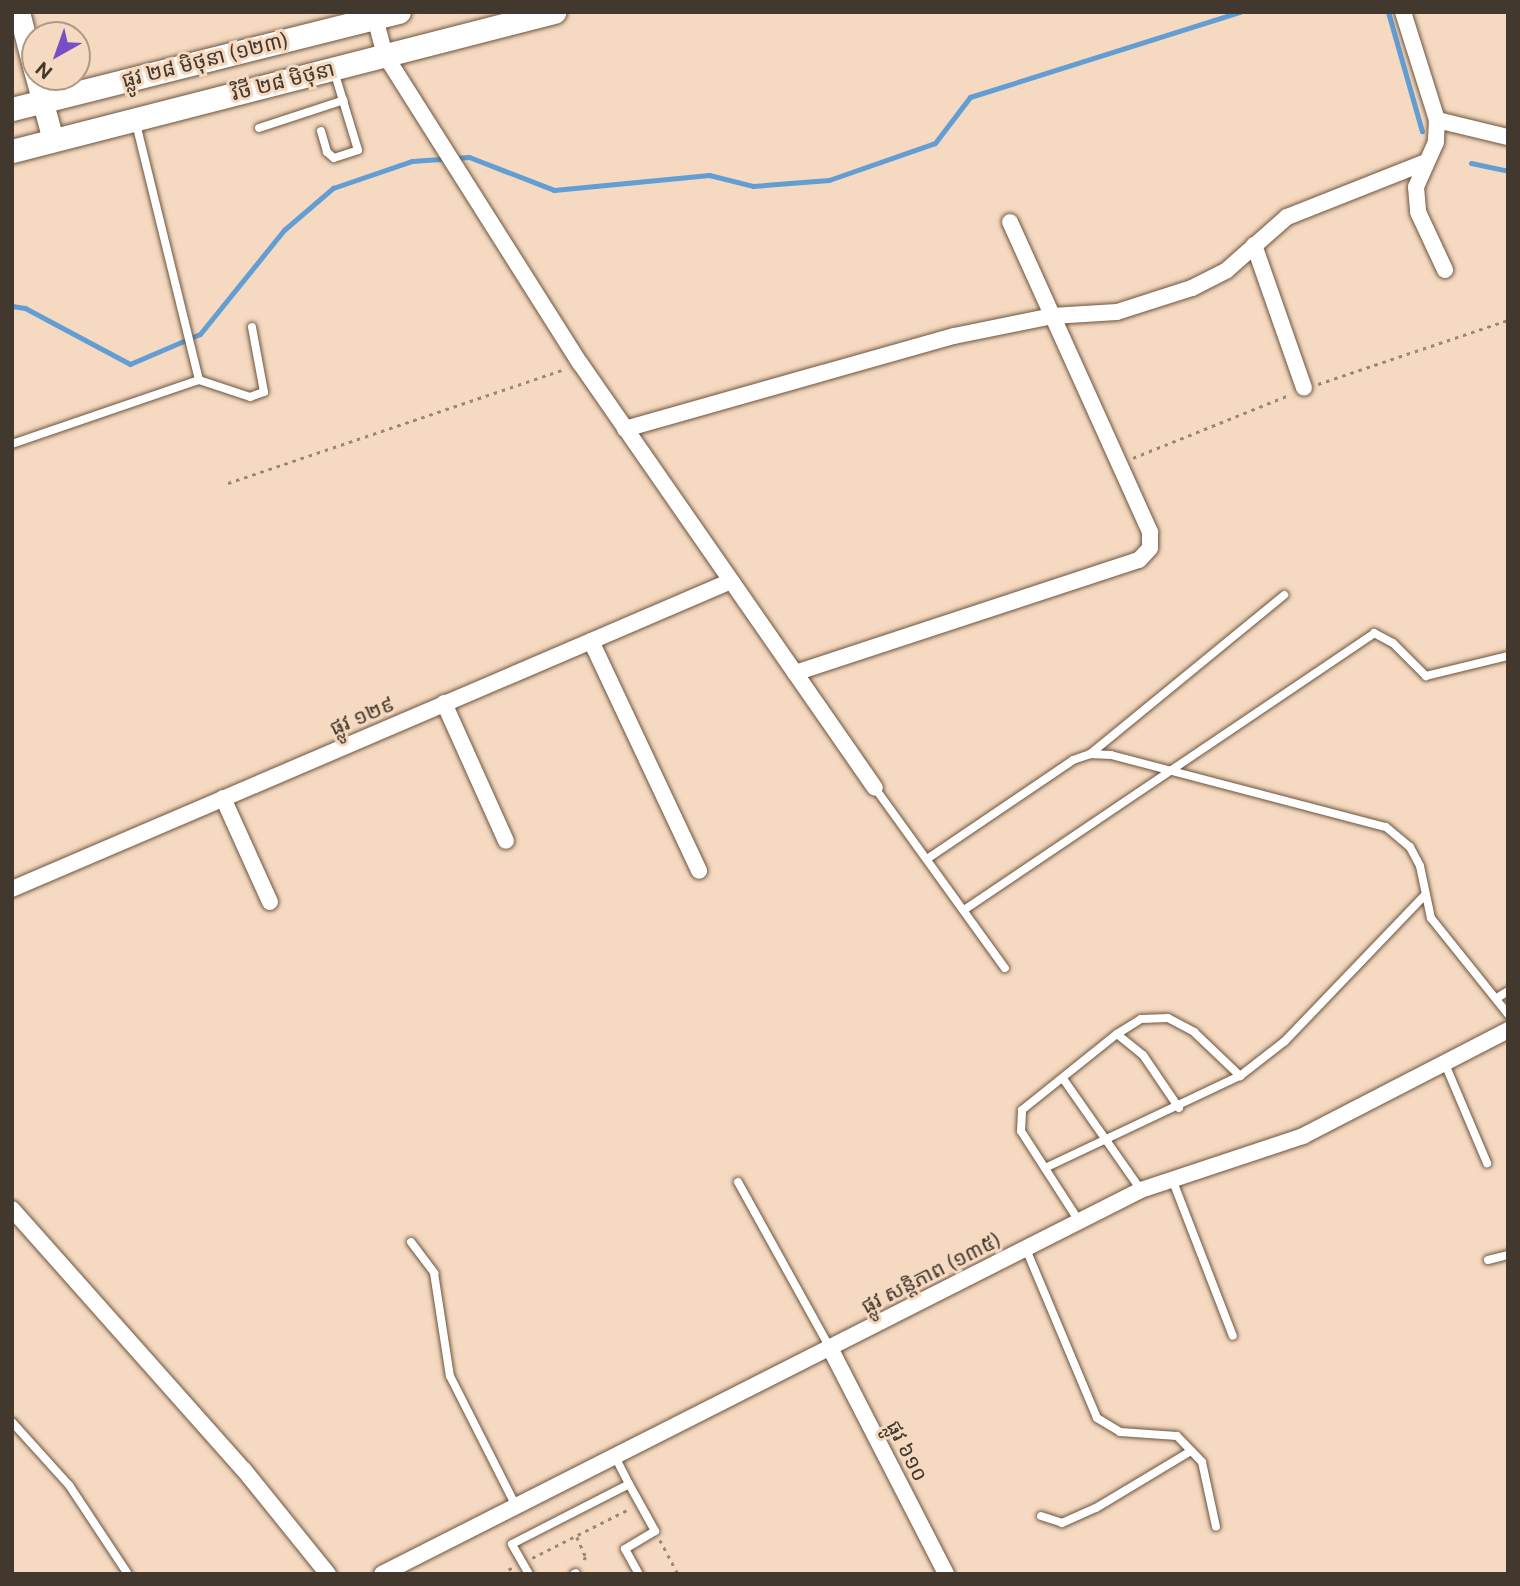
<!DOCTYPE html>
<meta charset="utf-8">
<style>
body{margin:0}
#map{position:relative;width:1520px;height:1586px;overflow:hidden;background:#f5d9c0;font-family:"Public Sans","Noto Sans Khmer",sans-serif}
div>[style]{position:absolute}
.stream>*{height:5px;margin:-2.5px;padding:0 2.5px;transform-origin:2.5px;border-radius:2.5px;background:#629dd3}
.path>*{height:2.5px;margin-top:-1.25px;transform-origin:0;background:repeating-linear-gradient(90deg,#9a8776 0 3.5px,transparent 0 8.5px)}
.roads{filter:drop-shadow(0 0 2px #6c543e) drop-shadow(0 0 2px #6c543e)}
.service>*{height:8px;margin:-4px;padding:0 4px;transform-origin:4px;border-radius:4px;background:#fff}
.minor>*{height:16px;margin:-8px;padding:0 8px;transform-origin:8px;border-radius:8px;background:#fff}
.tertiary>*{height:21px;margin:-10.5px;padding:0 10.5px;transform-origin:10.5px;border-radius:10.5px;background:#fff}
.secondary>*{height:23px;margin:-11.5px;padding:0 11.5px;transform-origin:11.5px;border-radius:11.5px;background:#fff}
span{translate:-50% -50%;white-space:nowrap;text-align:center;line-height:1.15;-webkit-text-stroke:6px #f5d9c0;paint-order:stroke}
.street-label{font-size:21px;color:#42382e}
.frame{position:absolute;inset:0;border:14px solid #42382e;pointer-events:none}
.north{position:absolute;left:21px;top:21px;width:70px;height:70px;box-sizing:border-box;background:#f5d9c0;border:2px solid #ad9986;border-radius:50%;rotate:220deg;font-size:19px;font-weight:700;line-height:28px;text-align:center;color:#42382e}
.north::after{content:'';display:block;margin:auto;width:24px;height:32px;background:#784ec7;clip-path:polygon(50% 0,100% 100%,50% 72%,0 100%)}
</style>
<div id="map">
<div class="stream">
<i style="left:1388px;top:12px;width:124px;rotate:74.1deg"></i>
<i style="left:1471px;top:163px;width:38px;rotate:12deg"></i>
<i style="left:12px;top:306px;width:13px;rotate:9deg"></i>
<i style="left:25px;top:308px;width:119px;rotate:28.1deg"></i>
<i style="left:130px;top:364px;width:76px;rotate:-23.2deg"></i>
<i style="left:200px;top:334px;width:134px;rotate:-51.1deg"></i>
<i style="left:284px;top:230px;width:65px;rotate:-40.6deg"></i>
<i style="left:333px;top:188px;width:83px;rotate:-18.9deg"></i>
<i style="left:412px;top:161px;width:57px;rotate:-4deg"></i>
<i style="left:469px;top:157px;width:91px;rotate:21.2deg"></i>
<i style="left:554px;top:190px;width:156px;rotate:-5.5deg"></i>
<i style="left:709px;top:175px;width:45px;rotate:14deg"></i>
<i style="left:753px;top:186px;width:76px;rotate:-4.5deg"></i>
<i style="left:829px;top:180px;width:112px;rotate:-19.2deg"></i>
<i style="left:935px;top:143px;width:58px;rotate:-52.7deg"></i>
<i style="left:970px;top:97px;width:283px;rotate:-17.5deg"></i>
</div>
<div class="path">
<i style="left:1318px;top:384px;width:200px;rotate:-18.6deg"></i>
<i style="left:1133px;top:458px;width:168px;rotate:-22deg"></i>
<i style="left:228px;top:483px;width:355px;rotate:-18.7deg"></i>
<i style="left:577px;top:1537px;width:22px;rotate:66deg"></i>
<i style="left:586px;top:1557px;width:6px;rotate:121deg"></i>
<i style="left:660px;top:1540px;width:38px;rotate:62deg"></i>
<i style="left:532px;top:1558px;width:109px;rotate:-26.8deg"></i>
<i style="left:501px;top:1574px;width:14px;rotate:-30deg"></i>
</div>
<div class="roads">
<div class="service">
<i style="left:259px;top:128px;width:89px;rotate:-18.2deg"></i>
<i style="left:321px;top:131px;width:22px;rotate:74deg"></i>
<i style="left:327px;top:152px;width:9px;rotate:41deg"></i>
<i style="left:334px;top:158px;width:25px;rotate:-18deg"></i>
<i style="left:358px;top:150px;width:83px;rotate:-106.9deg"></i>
<i style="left:199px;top:380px;width:54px;rotate:18.4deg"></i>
<i style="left:250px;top:397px;width:15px;rotate:-20deg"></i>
<i style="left:264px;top:392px;width:66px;rotate:-100.5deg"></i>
<i style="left:12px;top:444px;width:198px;rotate:-18.9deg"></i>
<i style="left:199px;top:380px;width:268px;rotate:-103.8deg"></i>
<i style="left:1090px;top:754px;width:251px;rotate:-39.3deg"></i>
<i style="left:875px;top:788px;width:222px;rotate:54.2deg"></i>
<i style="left:927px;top:859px;width:176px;rotate:-34.1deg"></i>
<i style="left:1073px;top:760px;width:18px;rotate:-19deg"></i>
<i style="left:1090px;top:754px;width:21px;rotate:3deg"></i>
<i style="left:1111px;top:755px;width:284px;rotate:14.7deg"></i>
<i style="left:1386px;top:827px;width:31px;rotate:40deg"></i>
<i style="left:1410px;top:847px;width:21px;rotate:62deg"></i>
<i style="left:1420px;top:866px;width:53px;rotate:78.1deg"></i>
<i style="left:1431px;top:918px;width:123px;rotate:51.3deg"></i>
<i style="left:964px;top:910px;width:495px;rotate:-34deg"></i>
<i style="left:1374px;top:633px;width:21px;rotate:28deg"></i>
<i style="left:1393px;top:643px;width:47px;rotate:45deg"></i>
<i style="left:1426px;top:676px;width:84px;rotate:-13.7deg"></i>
<i style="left:1497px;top:998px;width:13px;rotate:-32deg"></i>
<i style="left:1117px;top:1034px;width:28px;rotate:-32deg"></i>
<i style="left:1141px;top:1019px;width:27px;rotate:-2deg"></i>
<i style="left:1168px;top:1018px;width:30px;rotate:28deg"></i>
<i style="left:1194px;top:1032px;width:64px;rotate:43.7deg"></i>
<i style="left:1445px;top:1064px;width:108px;rotate:67deg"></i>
<i style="left:1064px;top:1080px;width:134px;rotate:55deg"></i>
<i style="left:1045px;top:1168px;width:216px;rotate:-25.3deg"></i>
<i style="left:1240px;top:1076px;width:57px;rotate:-37.9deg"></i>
<i style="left:1285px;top:1041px;width:202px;rotate:-46.2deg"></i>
<i style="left:1172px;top:1179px;width:168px;rotate:68.8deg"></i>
<i style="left:738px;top:1182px;width:190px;rotate:61deg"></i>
<i style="left:1079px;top:1221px;width:107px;rotate:-122.8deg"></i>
<i style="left:1021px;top:1131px;width:21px;rotate:-87deg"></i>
<i style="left:1022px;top:1110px;width:122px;rotate:-38.7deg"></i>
<i style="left:1117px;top:1034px;width:33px;rotate:39deg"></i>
<i style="left:1143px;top:1055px;width:64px;rotate:55.8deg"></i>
<i style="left:411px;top:1242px;width:39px;rotate:53deg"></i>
<i style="left:434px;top:1273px;width:104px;rotate:81.2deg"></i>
<i style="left:450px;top:1376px;width:144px;rotate:63.1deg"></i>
<i style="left:1026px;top:1249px;width:183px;rotate:67.2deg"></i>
<i style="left:1097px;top:1418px;width:27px;rotate:31deg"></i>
<i style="left:1120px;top:1432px;width:57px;rotate:4deg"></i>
<i style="left:1177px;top:1436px;width:36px;rotate:46deg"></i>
<i style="left:1202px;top:1462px;width:66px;rotate:77.8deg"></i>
<i style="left:1488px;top:1260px;width:21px;rotate:-14deg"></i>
<i style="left:12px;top:1422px;width:85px;rotate:47.9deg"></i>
<i style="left:69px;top:1485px;width:107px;rotate:56.5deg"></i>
<i style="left:629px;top:1484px;width:54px;rotate:61deg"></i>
<i style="left:655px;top:1531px;width:35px;rotate:149deg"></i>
<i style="left:625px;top:1549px;width:29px;rotate:61deg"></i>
<i style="left:1041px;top:1516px;width:22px;rotate:18deg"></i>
<i style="left:1062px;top:1523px;width:37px;rotate:-24deg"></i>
<i style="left:1096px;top:1508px;width:111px;rotate:-31deg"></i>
<i style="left:529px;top:1574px;width:34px;rotate:-120deg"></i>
<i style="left:512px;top:1544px;width:131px;rotate:-27.1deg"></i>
<i style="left:629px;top:1484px;width:34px;rotate:-117deg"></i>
<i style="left:574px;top:1574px;width:2px;rotate:-27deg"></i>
</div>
<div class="minor">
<i style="left:1403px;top:12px;width:113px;rotate:72.5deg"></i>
<i style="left:1437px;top:120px;width:22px;rotate:93deg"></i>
<i style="left:1436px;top:142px;width:49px;rotate:114deg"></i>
<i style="left:1416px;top:187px;width:25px;rotate:85deg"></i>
<i style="left:1418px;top:212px;width:64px;rotate:65deg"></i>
<i style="left:375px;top:18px;width:38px;rotate:75deg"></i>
<i style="left:385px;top:55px;width:365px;rotate:57.7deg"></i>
<i style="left:580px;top:363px;width:517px;rotate:55.23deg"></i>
<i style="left:1437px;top:120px;width:73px;rotate:13.5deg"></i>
<i style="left:1254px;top:245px;width:151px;rotate:70.7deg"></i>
<i style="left:625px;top:429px;width:342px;rotate:-15.8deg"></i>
<i style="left:954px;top:336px;width:100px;rotate:-11.5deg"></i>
<i style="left:1052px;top:316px;width:65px;rotate:-3.5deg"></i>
<i style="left:1117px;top:312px;width:79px;rotate:-17.7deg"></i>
<i style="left:1192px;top:288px;width:39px;rotate:-27deg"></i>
<i style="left:1227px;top:270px;width:80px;rotate:-41.5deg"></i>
<i style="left:1287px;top:217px;width:149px;rotate:-21.6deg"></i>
<i style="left:591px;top:641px;width:254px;rotate:64.8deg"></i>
<i style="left:795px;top:673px;width:362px;rotate:-18.2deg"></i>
<i style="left:1139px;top:560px;width:16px;rotate:-47deg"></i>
<i style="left:1150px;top:548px;width:16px;rotate:-90deg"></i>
<i style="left:1150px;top:532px;width:340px;rotate:-114.3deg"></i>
<i style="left:444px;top:703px;width:151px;rotate:65.8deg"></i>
<i style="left:223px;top:798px;width:114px;rotate:65.7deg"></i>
<i style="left:12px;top:889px;width:780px;rotate:-23.18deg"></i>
<i style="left:12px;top:1209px;width:349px;rotate:48.4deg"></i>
<i style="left:244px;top:1470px;width:134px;rotate:51.1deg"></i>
<i style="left:830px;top:1348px;width:254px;rotate:62.8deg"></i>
<i style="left:382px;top:1574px;width:851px;rotate:-26.84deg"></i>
<i style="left:1141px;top:1190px;width:171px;rotate:-18.4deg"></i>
<i style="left:1303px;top:1136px;width:231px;rotate:-27.3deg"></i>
</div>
<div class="tertiary">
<i style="left:19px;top:12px;width:64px;rotate:75.5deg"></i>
<i style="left:36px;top:77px;width:65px;rotate:74.9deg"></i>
</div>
<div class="secondary">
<i style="left:12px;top:109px;width:399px;rotate:-14.1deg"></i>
<i style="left:12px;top:151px;width:560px;rotate:-14.38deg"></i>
</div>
</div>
<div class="street-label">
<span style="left:205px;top:60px;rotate:-14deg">ផ្លូវ ២៨ មិថុនា (១២៣)</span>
<span style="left:283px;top:81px;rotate:-14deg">វិថី ២៨ មិថុនា</span>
<span style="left:362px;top:716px;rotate:-23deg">ផ្លូវ ១២៩</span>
<span style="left:931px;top:1273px;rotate:-27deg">ផ្លូវ សន្តិភាព (១៣៥)</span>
<span style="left:907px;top:1451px;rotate:63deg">ផ្លូវ ៦១០</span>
</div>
<div class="frame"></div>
<div class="north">N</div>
</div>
